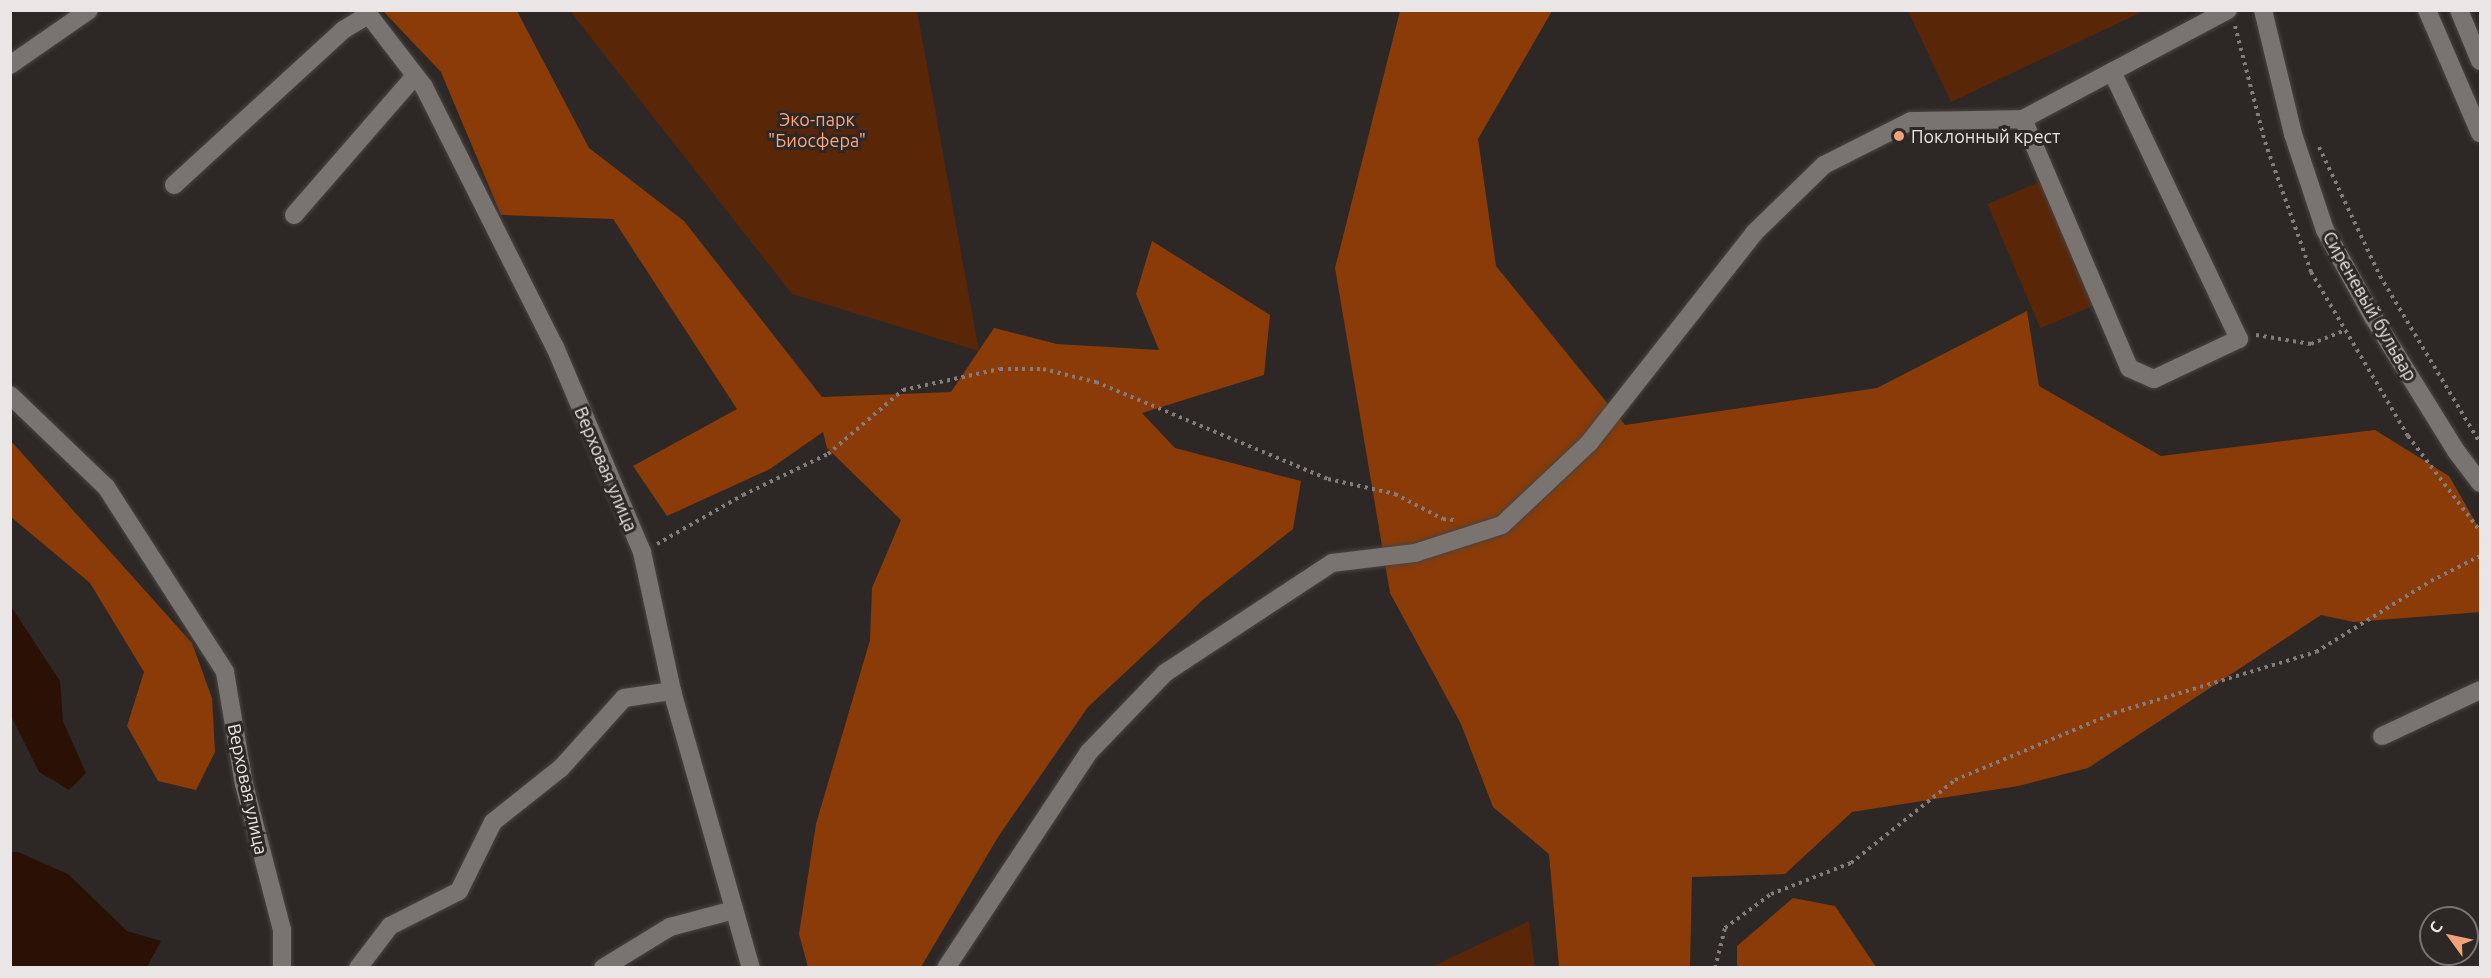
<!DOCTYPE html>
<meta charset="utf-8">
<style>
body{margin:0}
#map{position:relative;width:2491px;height:978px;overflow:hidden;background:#2d2826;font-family:Ubuntu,sans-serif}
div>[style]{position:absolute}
.green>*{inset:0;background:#592608;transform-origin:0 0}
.forest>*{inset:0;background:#8a3b07}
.water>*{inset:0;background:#2b1105}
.path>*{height:4px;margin-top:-2px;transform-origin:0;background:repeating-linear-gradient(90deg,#827d7c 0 3px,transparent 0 7.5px)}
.roads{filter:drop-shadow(0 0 2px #484442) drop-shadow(0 0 2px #484442)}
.minor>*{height:18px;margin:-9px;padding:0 9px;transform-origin:9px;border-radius:9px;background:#7a7471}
.dots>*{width:16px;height:16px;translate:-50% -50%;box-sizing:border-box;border:3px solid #2d2826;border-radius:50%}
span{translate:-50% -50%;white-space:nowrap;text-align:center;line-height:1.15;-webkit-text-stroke:6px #2d2826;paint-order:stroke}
.park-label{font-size:18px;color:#ffa579}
.poi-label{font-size:18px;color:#eae6e5}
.left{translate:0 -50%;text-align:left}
.street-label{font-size:18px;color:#eae6e5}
.frame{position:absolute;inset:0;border:12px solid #eae6e5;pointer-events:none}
.north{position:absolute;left:2419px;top:906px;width:60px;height:60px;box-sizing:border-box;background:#2d2826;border:2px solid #797472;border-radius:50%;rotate:303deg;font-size:16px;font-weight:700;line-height:24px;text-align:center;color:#eae6e5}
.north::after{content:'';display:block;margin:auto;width:21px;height:27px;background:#f1a27b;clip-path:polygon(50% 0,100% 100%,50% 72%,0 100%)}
</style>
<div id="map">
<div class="green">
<i style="clip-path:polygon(570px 11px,917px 11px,979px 351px,792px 294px)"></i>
<i style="clip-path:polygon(1908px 11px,2144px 11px,1951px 102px)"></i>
<i style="left:2051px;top:177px;width:135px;height:69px;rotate:67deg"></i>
<i style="clip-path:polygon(1529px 921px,1535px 967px,1431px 967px)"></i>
</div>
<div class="forest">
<i style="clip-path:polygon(383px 11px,517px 11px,589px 148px,684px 221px,822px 397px,951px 392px,994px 328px,1057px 344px,1159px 350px,1136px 294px,1152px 241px,1270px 315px,1264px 375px,1142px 413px,1175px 448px,1301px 481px,1293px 529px,1204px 599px,1088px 707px,998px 837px,921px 967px,808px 967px,799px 934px,816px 824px,870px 640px,872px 588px,901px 520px,827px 448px,823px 432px,770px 469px,667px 516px,633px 466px,737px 409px,613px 219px,501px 215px,441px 72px)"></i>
<i style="clip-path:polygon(1400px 11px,1552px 11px,1478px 139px,1496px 266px,1625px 425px,1877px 388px,2027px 311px,2039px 386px,2161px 456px,2375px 430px,2449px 476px,2480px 530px,2480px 612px,2354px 622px,2321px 615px,2088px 768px,2018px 786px,1852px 812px,1785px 874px,1692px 877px,1690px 967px,1559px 967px,1549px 854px,1493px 807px,1461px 724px,1390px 593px,1335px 268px)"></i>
<i style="clip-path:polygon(11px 441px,192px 643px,212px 698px,215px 752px,196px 790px,158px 781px,127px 726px,144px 672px,90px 583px,11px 517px)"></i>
<i style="clip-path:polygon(1793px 898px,1835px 906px,1876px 967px,1737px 967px,1737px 946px)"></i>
</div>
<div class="water">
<i style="clip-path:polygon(10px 605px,60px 681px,63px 721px,86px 773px,69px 790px,39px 772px,11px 716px)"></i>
<i style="clip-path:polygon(11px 852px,18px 852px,68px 874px,127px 931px,161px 941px,147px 967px,11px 967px)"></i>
</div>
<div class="path">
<i style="left:2235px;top:26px;width:120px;rotate:75.5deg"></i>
<i style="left:2265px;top:142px;width:138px;rotate:70.5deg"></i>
<i style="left:2311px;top:272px;width:191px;rotate:59.4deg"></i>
<i style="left:2408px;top:436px;width:119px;rotate:52.8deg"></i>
<i style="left:2319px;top:147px;width:143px;rotate:64.7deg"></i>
<i style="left:2380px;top:276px;width:195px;rotate:59.1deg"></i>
<i style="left:2256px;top:335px;width:56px;rotate:9.3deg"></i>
<i style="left:2311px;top:344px;width:37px;rotate:-22deg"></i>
<i style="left:657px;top:544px;width:99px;rotate:-29.7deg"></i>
<i style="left:743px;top:495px;width:94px;rotate:-25.8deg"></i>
<i style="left:828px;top:454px;width:99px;rotate:-40.5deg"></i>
<i style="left:903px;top:390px;width:99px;rotate:-12.2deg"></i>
<i style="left:1000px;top:369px;width:43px"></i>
<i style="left:1043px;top:369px;width:55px;rotate:13.8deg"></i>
<i style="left:1096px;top:382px;width:251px;rotate:22.7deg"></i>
<i style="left:1328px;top:479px;width:69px;rotate:12.6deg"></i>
<i style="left:1395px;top:494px;width:54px;rotate:27.5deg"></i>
<i style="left:1443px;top:519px;width:11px;rotate:5deg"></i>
<i style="left:1715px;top:968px;width:41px;rotate:-76deg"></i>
<i style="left:1725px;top:928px;width:57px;rotate:-36.5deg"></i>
<i style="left:1771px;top:894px;width:86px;rotate:-21.2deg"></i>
<i style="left:1851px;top:863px;width:133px;rotate:-38.6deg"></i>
<i style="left:1955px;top:780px;width:173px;rotate:-22.8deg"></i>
<i style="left:2114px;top:713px;width:211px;rotate:-16.8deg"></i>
<i style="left:2316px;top:652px;width:135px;rotate:-31.7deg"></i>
<i style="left:2431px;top:581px;width:55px;rotate:-27deg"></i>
</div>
<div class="roads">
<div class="minor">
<i style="left:365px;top:10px;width:97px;rotate:52.5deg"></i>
<i style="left:424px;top:87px;width:291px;rotate:63.3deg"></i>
<i style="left:555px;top:347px;width:223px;rotate:67deg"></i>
<i style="left:642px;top:552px;width:142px;rotate:77.8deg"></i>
<i style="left:672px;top:691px;width:288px;rotate:74.1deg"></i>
<i style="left:2263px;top:10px;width:128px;rotate:76.4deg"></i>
<i style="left:2293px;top:134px;width:101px;rotate:71.6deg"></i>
<i style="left:2325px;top:230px;width:99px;rotate:61.1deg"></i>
<i style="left:2373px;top:317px;width:158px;rotate:58.2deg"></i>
<i style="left:2456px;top:451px;width:40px;rotate:53deg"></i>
<i style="left:2427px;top:10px;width:134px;rotate:66.7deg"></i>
<i style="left:2459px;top:10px;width:55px;rotate:67.6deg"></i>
<i style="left:10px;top:65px;width:96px;rotate:-34.8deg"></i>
<i style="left:2023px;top:119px;width:271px;rotate:66.9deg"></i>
<i style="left:2129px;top:368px;width:27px;rotate:24deg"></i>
<i style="left:2154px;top:379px;width:94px;rotate:-25.2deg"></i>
<i style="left:2239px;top:339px;width:296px;rotate:-115.4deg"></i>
<i style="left:174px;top:185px;width:229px;rotate:-42.5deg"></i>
<i style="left:343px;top:30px;width:29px;rotate:-31deg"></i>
<i style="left:294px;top:215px;width:184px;rotate:-49deg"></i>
<i style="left:10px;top:395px;width:133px;rotate:43.8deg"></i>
<i style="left:106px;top:487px;width:220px;rotate:57.2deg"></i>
<i style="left:225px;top:672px;width:114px;rotate:80.4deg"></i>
<i style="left:244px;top:784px;width:151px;rotate:75.4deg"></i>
<i style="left:282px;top:930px;width:38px;rotate:90deg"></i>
<i style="left:2382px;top:736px;width:108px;rotate:-25.1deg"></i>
<i style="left:358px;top:968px;width:53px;rotate:-52.7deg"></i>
<i style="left:390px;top:926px;width:77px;rotate:-26.9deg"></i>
<i style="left:459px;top:891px;width:77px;rotate:-63.8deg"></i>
<i style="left:493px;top:822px;width:87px;rotate:-38.5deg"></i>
<i style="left:561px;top:768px;width:94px;rotate:-48deg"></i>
<i style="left:624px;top:698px;width:49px;rotate:-8.3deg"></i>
<i style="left:603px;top:968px;width:79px;rotate:-31.5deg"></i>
<i style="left:670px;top:927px;width:66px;rotate:-14.9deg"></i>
<i style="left:946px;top:968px;width:259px;rotate:-56.5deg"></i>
<i style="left:1089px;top:752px;width:110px;rotate:-46.1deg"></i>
<i style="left:1165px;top:673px;width:200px;rotate:-33.4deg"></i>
<i style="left:1332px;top:563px;width:84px;rotate:-6.9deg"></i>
<i style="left:1415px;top:553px;width:91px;rotate:-17.8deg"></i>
<i style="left:1502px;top:525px;width:120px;rotate:-43.3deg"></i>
<i style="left:1589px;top:443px;width:267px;rotate:-51.8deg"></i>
<i style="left:1754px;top:233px;width:98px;rotate:-44.2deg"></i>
<i style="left:1824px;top:165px;width:97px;rotate:-26.8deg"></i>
<i style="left:1911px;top:121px;width:112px;rotate:-1deg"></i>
<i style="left:2023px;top:119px;width:232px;rotate:-28deg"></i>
</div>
</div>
<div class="dots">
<i style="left:1899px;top:136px;background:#f1a27b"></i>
</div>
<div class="park-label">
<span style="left:817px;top:130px">Эко-парк<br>"Биосфера"</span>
</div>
<div class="poi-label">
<span class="left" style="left:1911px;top:136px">Поклонный крест</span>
</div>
<div class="street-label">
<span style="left:2370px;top:306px;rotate:60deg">Сиреневый бульвар</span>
<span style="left:606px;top:469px;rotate:67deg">Верховая улица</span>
<span style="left:248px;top:789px;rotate:78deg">Верховая улица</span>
</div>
<div class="frame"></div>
<div class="north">С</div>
</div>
